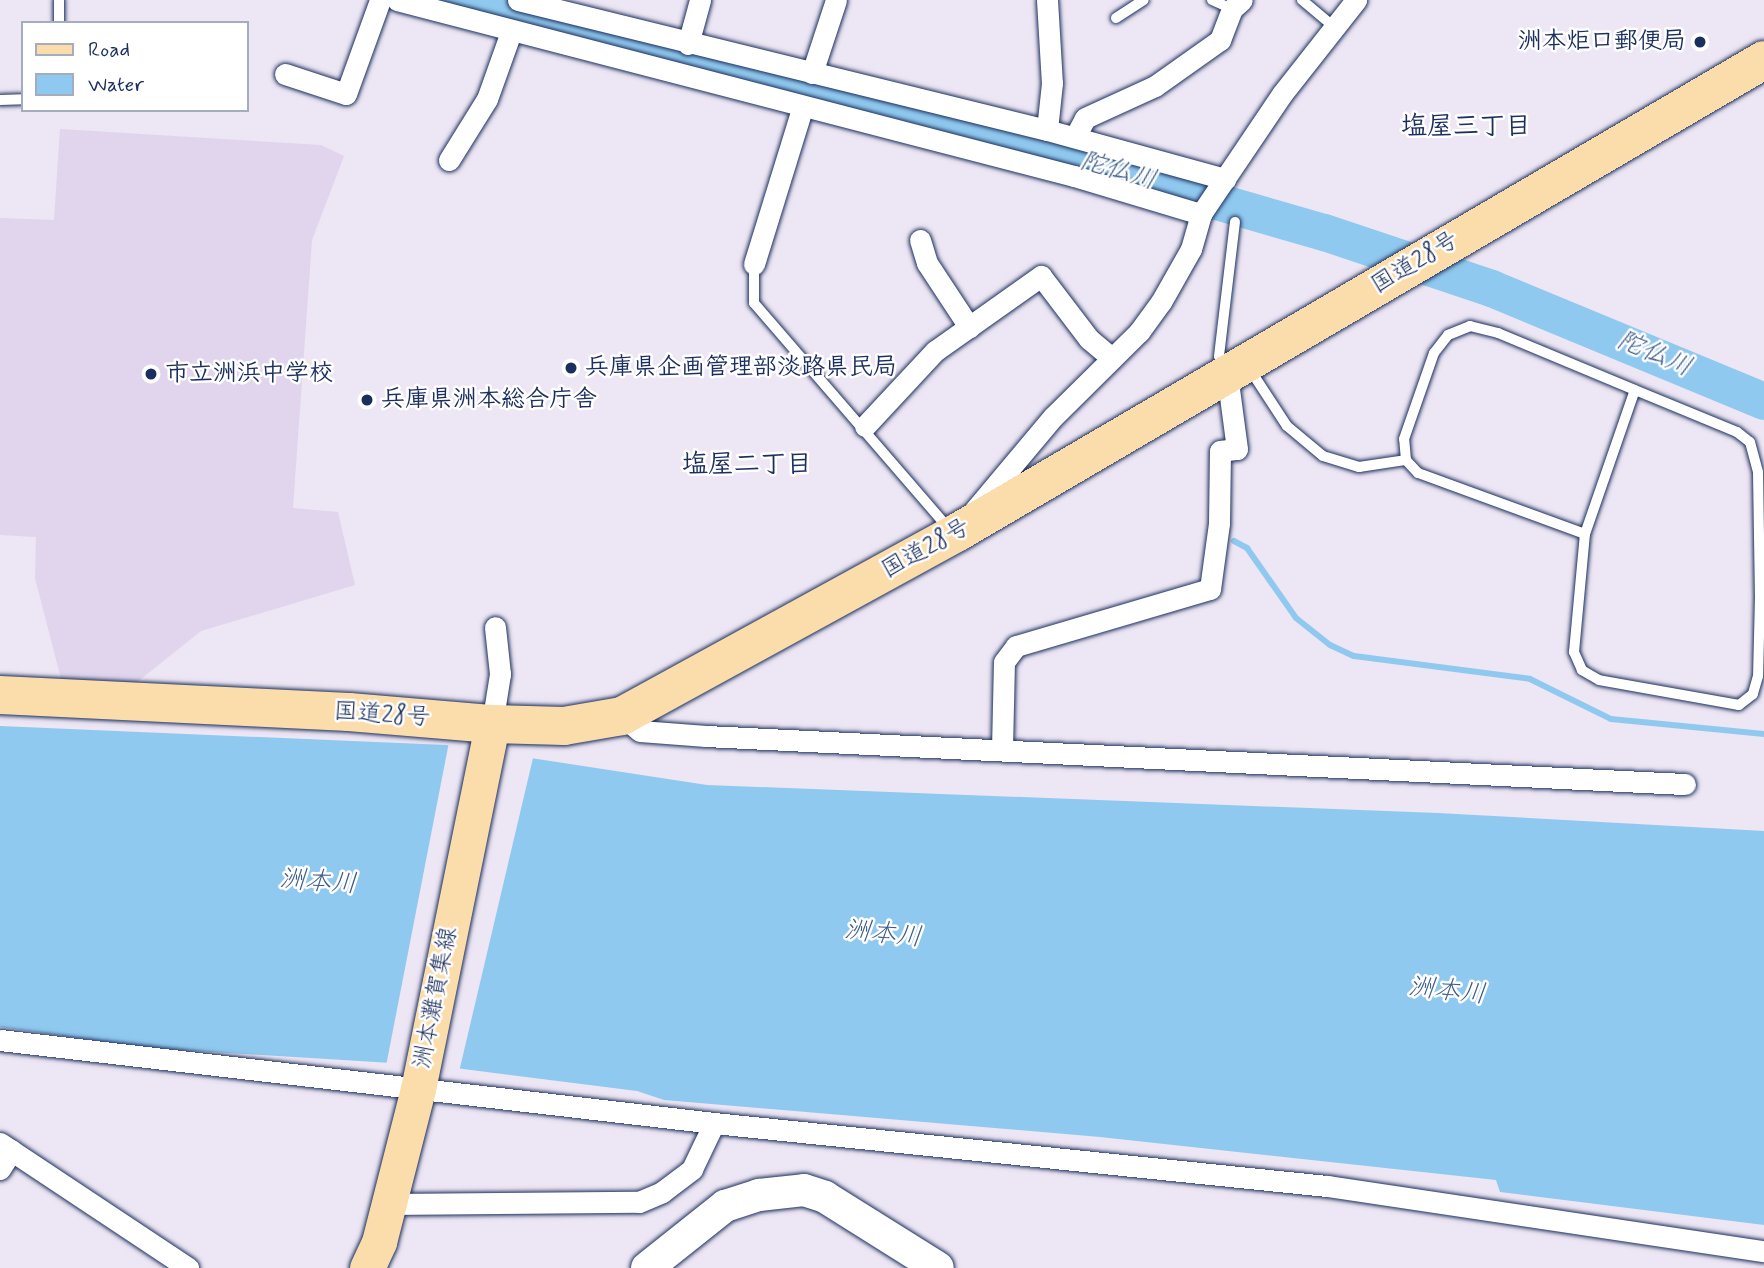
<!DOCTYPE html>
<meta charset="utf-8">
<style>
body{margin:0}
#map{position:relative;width:1764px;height:1268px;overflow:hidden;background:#ede6f4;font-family:Mynerve,"Klee One",sans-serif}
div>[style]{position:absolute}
.built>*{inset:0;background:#e0d5ed}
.water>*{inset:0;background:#90c9ef}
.pier>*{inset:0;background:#ede6f4}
.stream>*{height:6px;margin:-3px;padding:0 3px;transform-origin:3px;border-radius:3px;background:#90c9ef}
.river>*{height:37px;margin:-18.5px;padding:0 18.5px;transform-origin:18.5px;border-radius:18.5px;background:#90c9ef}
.roads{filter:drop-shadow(0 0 2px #1b2f5e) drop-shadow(0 0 2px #1b2f5e)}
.lane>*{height:10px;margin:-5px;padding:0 5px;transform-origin:5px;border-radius:5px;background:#fff}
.street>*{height:21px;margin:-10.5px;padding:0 10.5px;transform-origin:10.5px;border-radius:10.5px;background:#fff}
.secondary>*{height:32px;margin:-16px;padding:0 16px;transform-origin:16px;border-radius:16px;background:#fff}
.primary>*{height:35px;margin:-17.5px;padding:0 17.5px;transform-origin:17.5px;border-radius:17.5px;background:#fbddab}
.highway>*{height:38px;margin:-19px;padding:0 19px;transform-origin:19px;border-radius:19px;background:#fbddab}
.dots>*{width:19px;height:19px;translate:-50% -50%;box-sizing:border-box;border:4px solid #fff;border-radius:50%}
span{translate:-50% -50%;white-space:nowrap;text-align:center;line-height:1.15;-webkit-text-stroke:5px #fff;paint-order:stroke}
.poi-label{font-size:24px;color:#1b2f5e;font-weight:700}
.right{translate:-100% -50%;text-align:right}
.left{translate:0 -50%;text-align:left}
.street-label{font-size:24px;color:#1b2f5e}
.neighbourhood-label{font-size:26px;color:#1b2f5e;font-weight:700}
.water-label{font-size:26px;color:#3e5d8a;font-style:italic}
.legend{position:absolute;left:21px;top:21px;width:228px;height:91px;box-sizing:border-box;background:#fff;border:2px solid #a4acbf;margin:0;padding:9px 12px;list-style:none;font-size:21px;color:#1b2f5e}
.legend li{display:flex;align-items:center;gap:14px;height:35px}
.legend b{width:35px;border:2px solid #a4acbf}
</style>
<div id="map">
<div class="built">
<i style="clip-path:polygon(60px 129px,321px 145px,344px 156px,312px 240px,293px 508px,338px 512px,355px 585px,201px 631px,136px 683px,61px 679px,35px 578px,36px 537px,0 535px,0 218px,54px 220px)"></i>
</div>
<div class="water">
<i style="clip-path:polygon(0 726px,446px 745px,707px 785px,1438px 813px,1764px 831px,1764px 1225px,1500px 1192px,1496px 1180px,1100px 1137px,664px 1100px,637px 1091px,440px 1066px,148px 1048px,0 1027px)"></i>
</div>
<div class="pier">
<i style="clip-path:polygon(449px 742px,533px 758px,459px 1072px,386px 1066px)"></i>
</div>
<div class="stream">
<i style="left:1234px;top:541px;width:15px;rotate:28deg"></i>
<i style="left:1247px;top:548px;width:85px;rotate:55deg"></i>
<i style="left:1296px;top:618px;width:43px;rotate:38.5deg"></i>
<i style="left:1330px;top:645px;width:26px;rotate:25deg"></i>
<i style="left:1354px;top:656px;width:177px;rotate:7.4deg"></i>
<i style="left:1530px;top:679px;width:90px;rotate:26.3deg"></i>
<i style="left:1611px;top:719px;width:154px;rotate:5.6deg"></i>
</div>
<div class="river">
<i style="left:453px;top:0;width:627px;rotate:14.41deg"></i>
<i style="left:1060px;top:156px;width:275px;rotate:16.1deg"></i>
<i style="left:1324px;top:232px;width:176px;rotate:18.5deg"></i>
<i style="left:1491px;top:288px;width:295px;rotate:22.5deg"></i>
</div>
<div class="roads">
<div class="lane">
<i style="left:59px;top:0;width:23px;rotate:90deg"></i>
<i style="left:1212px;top:0;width:22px;rotate:24deg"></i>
<i style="left:1302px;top:0;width:40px;rotate:40deg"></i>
<i style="left:1116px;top:18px;width:33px;rotate:-33deg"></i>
<i style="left:0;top:100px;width:23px;rotate:-2deg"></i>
<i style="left:754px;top:264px;width:39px;rotate:90deg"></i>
<i style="left:754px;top:303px;width:298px;rotate:49.2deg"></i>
<i style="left:1225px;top:368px;width:13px;rotate:-117deg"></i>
<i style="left:1219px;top:356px;width:135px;rotate:-83.2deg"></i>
<i style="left:1249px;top:368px;width:69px;rotate:56.8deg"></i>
<i style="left:1287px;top:426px;width:47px;rotate:39.8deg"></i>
<i style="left:1323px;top:456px;width:38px;rotate:17deg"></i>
<i style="left:1359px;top:467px;width:48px;rotate:-8.5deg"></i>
<i style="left:1585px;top:534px;width:178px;rotate:-159.9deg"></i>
<i style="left:1418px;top:473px;width:18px;rotate:-133deg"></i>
<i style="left:1406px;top:460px;width:21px;rotate:-95deg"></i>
<i style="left:1404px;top:439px;width:91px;rotate:-70.8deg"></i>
<i style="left:1434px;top:353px;width:23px;rotate:-52deg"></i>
<i style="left:1448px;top:335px;width:24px;rotate:-22deg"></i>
<i style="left:1470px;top:326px;width:29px;rotate:14deg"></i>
<i style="left:1498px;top:333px;width:148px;rotate:22.6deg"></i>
<i style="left:1635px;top:390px;width:110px;rotate:22.4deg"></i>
<i style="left:1737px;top:432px;width:16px;rotate:38deg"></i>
<i style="left:1750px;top:442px;width:31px;rotate:75deg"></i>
<i style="left:1758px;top:472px;width:124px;rotate:89.1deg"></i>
<i style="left:1760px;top:596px;width:80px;rotate:91.4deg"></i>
<i style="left:1758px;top:676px;width:19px;rotate:106deg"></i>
<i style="left:1753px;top:694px;width:18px;rotate:142deg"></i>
<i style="left:1739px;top:705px;width:142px;rotate:-169.9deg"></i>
<i style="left:1599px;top:680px;width:20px;rotate:-150deg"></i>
<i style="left:1582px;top:670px;width:20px;rotate:-114deg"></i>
<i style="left:1574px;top:652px;width:119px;rotate:-84.7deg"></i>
<i style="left:1585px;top:534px;width:152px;rotate:-70.9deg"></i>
</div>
<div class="street">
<i style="left:397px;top:0;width:700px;rotate:14.57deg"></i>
<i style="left:1074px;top:176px;width:133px;rotate:16.7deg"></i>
<i style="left:518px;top:0;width:545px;rotate:13.81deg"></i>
<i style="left:1047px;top:130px;width:185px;rotate:15.4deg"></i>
<i style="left:1047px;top:0;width:83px;rotate:86.6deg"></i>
<i style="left:1052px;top:83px;width:47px;rotate:96.1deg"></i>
<i style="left:688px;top:44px;width:46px;rotate:-74.7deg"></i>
<i style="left:812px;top:73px;width:77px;rotate:-71.8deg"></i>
<i style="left:285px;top:74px;width:64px;rotate:18.2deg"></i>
<i style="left:346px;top:94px;width:100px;rotate:-70.1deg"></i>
<i style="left:1075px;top:137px;width:21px;rotate:-62deg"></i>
<i style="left:1085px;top:118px;width:77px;rotate:-24.6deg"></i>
<i style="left:1155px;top:86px;width:80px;rotate:-35.3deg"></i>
<i style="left:1220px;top:40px;width:33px;rotate:-69deg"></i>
<i style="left:1232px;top:9px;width:13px;rotate:-42deg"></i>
<i style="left:449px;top:160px;width:72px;rotate:-58.1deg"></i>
<i style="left:487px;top:99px;width:71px;rotate:-70.3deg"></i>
<i style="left:920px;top:240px;width:24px;rotate:73deg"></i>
<i style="left:927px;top:263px;width:77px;rotate:56.7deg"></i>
<i style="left:754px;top:264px;width:162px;rotate:-72.8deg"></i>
<i style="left:865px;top:426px;width:103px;rotate:-47deg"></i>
<i style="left:935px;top:351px;width:130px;rotate:-35.3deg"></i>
<i style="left:1041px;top:276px;width:79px;rotate:52.7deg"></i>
<i style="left:1089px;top:339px;width:30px;rotate:40deg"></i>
<i style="left:974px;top:511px;width:123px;rotate:-50deg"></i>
<i style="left:1053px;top:417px;width:121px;rotate:-44.7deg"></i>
<i style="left:1139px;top:332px;width:37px;rotate:-54deg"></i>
<i style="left:1161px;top:302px;width:61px;rotate:-60.5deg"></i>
<i style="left:1191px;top:249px;width:36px;rotate:-74deg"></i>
<i style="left:1201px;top:214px;width:145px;rotate:-56deg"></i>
<i style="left:1282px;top:94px;width:120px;rotate:-51.8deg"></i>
<i style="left:622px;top:716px;width:23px;rotate:40deg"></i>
<i style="left:640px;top:731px;width:66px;rotate:4.3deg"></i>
<i style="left:706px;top:736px;width:980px;rotate:2.81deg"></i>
<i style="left:492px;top:724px;width:51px;rotate:-80.9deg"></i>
<i style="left:500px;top:674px;width:47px;rotate:-96.1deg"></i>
<i style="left:1002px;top:749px;width:87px;rotate:-88.7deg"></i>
<i style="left:1004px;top:662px;width:20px;rotate:-53deg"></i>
<i style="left:1016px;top:646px;width:202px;rotate:-16.4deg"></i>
<i style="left:1210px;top:589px;width:67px;rotate:-82.2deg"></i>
<i style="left:1219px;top:523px;width:72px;rotate:-89.2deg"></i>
<i style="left:1220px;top:451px;width:17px;rotate:-7deg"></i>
<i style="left:1237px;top:449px;width:76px;rotate:-97.6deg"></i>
<i style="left:0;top:1040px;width:719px;rotate:6.63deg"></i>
<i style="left:714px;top:1123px;width:616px;rotate:5.87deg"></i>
<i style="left:1327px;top:1186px;width:442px;rotate:8.5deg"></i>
<i style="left:0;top:1143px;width:226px;rotate:33.6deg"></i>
<i style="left:0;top:1169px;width:22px;rotate:-58deg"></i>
<i style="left:389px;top:1204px;width:250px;rotate:-0.5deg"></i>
<i style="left:639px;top:1202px;width:25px;rotate:-23deg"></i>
<i style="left:662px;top:1192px;width:38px;rotate:-37deg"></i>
<i style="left:692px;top:1169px;width:51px;rotate:-64.4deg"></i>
</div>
<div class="secondary">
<i style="left:647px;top:1268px;width:100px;rotate:-38.5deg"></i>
<i style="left:725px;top:1206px;width:36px;rotate:-18deg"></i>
<i style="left:759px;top:1195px;width:45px;rotate:-6.3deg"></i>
<i style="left:804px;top:1190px;width:22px;rotate:18deg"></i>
<i style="left:825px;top:1197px;width:133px;rotate:32.1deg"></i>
</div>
<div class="primary">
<i style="left:367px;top:1268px;width:29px;rotate:-65deg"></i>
<i style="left:379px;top:1242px;width:158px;rotate:-75.7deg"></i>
<i style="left:418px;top:1089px;width:372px;rotate:-78.5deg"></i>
</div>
<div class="highway">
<i style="left:0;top:695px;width:349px;rotate:2.8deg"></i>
<i style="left:349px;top:712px;width:144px;rotate:4.8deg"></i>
<i style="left:492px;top:724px;width:72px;rotate:1.6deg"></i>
<i style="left:564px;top:726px;width:59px;rotate:-9.8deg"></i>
<i style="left:622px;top:716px;width:383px;rotate:-28.7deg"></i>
<i style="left:958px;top:532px;width:934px;rotate:-30.35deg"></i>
</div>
</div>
<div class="dots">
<i style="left:1700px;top:42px;background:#1b2f5e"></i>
<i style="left:571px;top:368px;background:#1b2f5e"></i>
<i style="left:151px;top:374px;background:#1b2f5e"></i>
<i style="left:367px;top:400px;background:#1b2f5e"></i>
</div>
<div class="poi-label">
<span class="right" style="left:1686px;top:42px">洲本炬口郵便局</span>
<span class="left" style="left:585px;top:368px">兵庫県企画管理部淡路県民局</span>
<span class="left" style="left:165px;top:374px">市立洲浜中学校</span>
<span class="left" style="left:381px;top:400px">兵庫県洲本総合庁舎</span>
</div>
<div class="street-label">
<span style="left:1415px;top:263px;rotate:-31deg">国道28号</span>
<span style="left:926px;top:549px;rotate:-29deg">国道28号</span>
<span style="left:382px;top:715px;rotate:4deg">国道28号</span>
<span style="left:436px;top:998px;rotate:-79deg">洲本灘賀集線</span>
</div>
<div class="neighbourhood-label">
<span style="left:1466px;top:128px">塩屋三丁目</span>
<span style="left:747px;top:466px">塩屋二丁目</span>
</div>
<div class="water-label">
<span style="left:1118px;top:172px;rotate:16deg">陀仏川</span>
<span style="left:1654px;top:355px;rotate:23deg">陀仏川</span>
<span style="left:318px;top:883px;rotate:4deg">洲本川</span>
<span style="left:883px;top:935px;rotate:6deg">洲本川</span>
<span style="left:1447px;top:992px;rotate:6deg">洲本川</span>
</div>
<ul class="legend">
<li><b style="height:9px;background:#fbddab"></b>Road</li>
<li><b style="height:19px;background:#90c9ef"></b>Water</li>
</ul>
</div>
